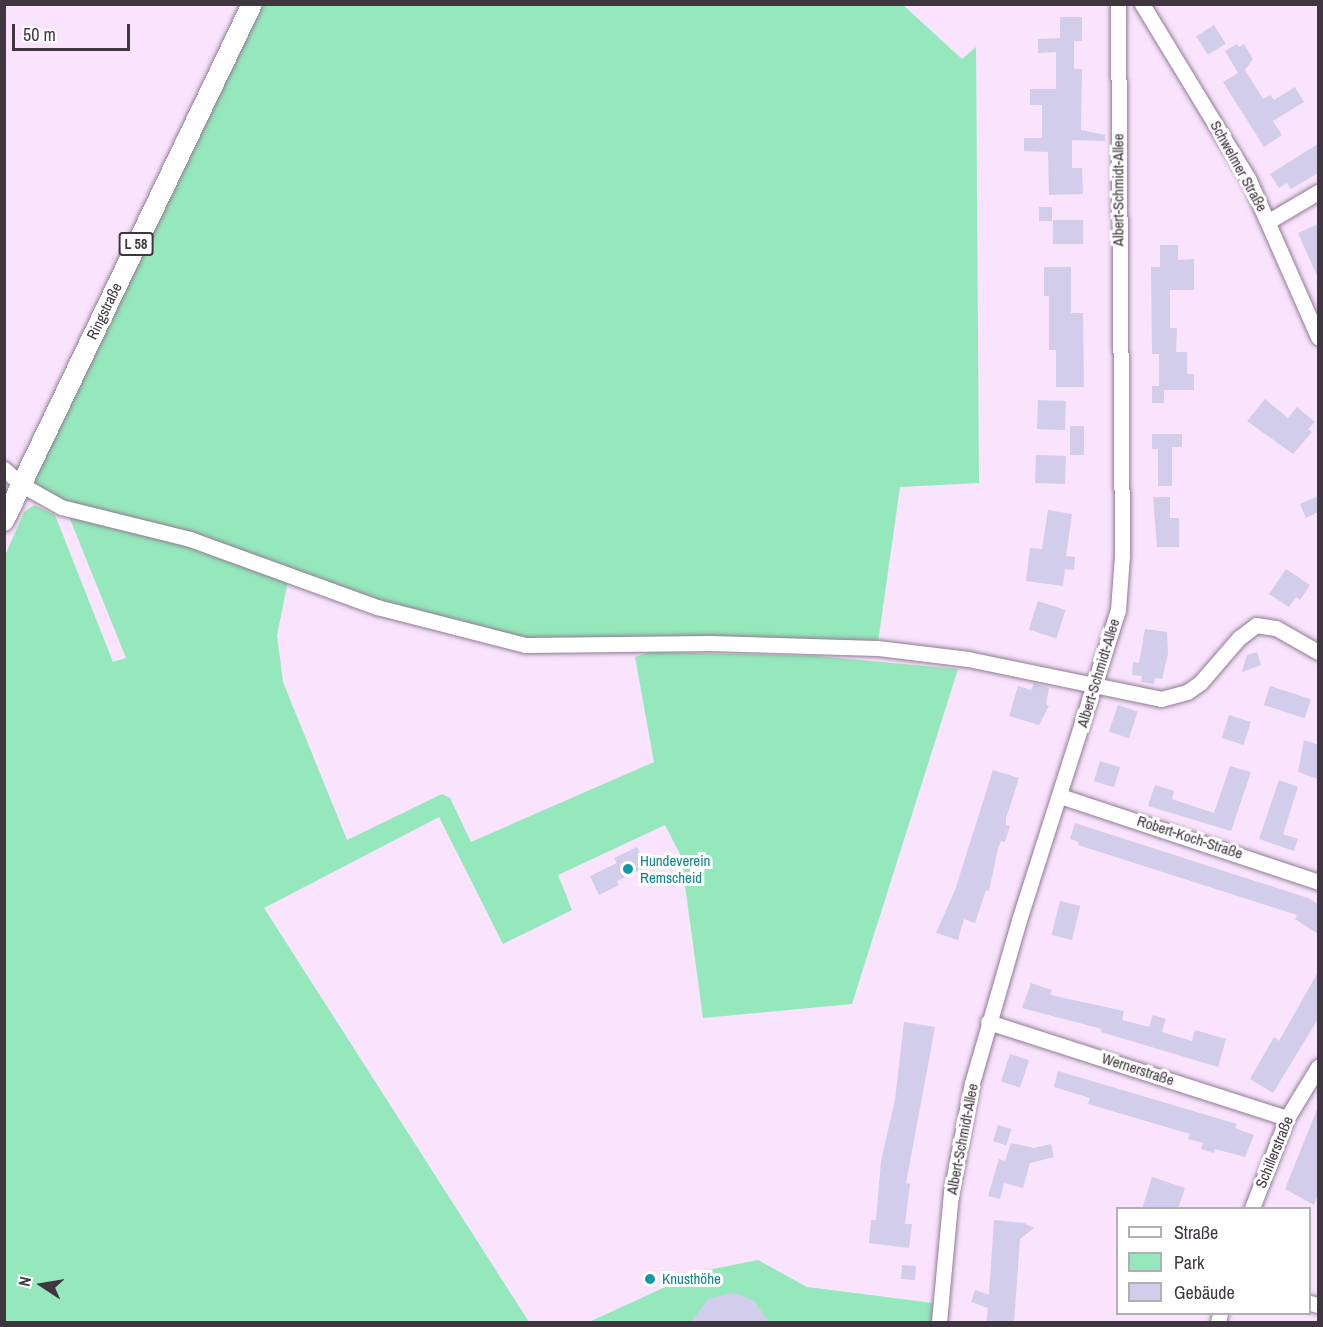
<!DOCTYPE html>
<meta charset="utf-8">
<style>
body{margin:0}
#map{position:relative;width:1323px;height:1327px;overflow:hidden;background:#f9e3fd;font-family:"Archivo Narrow",sans-serif}
div>[style]{position:absolute}
.green>*{inset:0;background:#95e8bb}
.building>*{inset:0;background:#d2cdeb;transform-origin:0 0}
.roads{filter:drop-shadow(0 0 2px #8f7c93) drop-shadow(0 0 2px #8f7c93)}
.minor>*{height:15px;margin:-7.5px;padding:0 7.5px;transform-origin:7.5px;border-radius:7.5px;background:#fff}
.major>*{height:20px;margin:-10px;padding:0 10px;transform-origin:10px;border-radius:10px;background:#fff}
.dots>*{width:16px;height:16px;translate:-50% -50%;box-sizing:border-box;border:3px solid #fff;border-radius:50%}
span{translate:-50% -50%;white-space:nowrap;text-align:center;line-height:1.15;-webkit-text-stroke:6px #fff;paint-order:stroke}
.shield-label span{padding:2px 4px;background:#fff;border:2px solid;border-radius:4px;-webkit-text-stroke-width:0}
.shield-label{font-size:14px;color:#3f3640;font-weight:700}
.street-label{font-size:15px;color:#3f3640}
.culture-label{font-size:15px;color:#0d838f}
.left{translate:0 -50%;text-align:left}
.frame{position:absolute;inset:0;border:6px solid #3f3640;pointer-events:none}
.legend{position:absolute;left:1116px;top:1207px;width:195px;height:108px;box-sizing:border-box;background:#fff;border:2px solid #b2afb3;margin:0;padding:8px 10px;list-style:none;font-size:18px;color:#3f3640}
.legend li{display:flex;align-items:center;gap:12px;height:30px}
.legend b{width:30px;border:2px solid #b2afb3}
.north{position:absolute;left:12px;top:1255px;width:60px;height:60px;-webkit-text-stroke:4px #fff;paint-order:stroke;rotate:282deg;font-size:16px;font-weight:700;line-height:24px;text-align:center;color:#3f3640}
.north::after{content:'';display:block;margin:auto;width:21px;height:27px;background:#3f3640;clip-path:polygon(50% 0,100% 100%,50% 72%,0 100%)}
.scale{position:absolute;left:12px;top:24px;width:118px;height:27px;box-sizing:border-box;border:3px solid #3f3640;border-top:0;padding-left:8px;font-size:18px;line-height:21px;white-space:nowrap;color:#3f3640;-webkit-text-stroke:4px #fff;paint-order:stroke}
</style>
<div id="map">
<div class="green">
<i style="clip-path:polygon(262px 5px,903px 5px,962px 59px,976px 47px,979px 483px,900px 487px,878px 642px,535px 640px,402px 609px,61px 502px,33px 481px)"></i>
<i style="clip-path:polygon(34px 505px,55px 515px,113px 662px,126px 658px,68px 514px,161px 536px,288px 581px,277px 635px,283px 682px,347px 840px,442px 794px,450px 798px,471px 842px,654px 762px,635px 657px,651px 652px,815px 656px,958px 669px,852px 1004px,703px 1018px,681px 856px,665px 825px,558px 875px,572px 910px,503px 944px,439px 817px,264px 908px,529px 1322px,5px 1322px,4px 558px,24px 512px)"></i>
<i style="clip-path:polygon(758px 1260px,807px 1287px,933px 1303px,931px 1322px,589px 1322px,698px 1272px)"></i>
</div>
<div class="building">
<i style="clip-path:polygon(1060px 17px,1082px 17px,1082px 41px,1074px 41px,1074px 69px,1082px 69px,1081px 130px,1105px 135px,1105px 141px,1072px 140px,1072px 168px,1082px 168px,1083px 194px,1049px 195px,1048px 152px,1024px 151px,1024px 138px,1042px 138px,1042px 105px,1030px 105px,1030px 89px,1056px 89px,1056px 52px,1038px 53px,1038px 39px,1060px 38px)"></i>
<i style="left:1214px;top:25px;width:22px;height:21px;rotate:58deg"></i>
<i style="clip-path:polygon(1237px 44px,1239px 47px,1244px 44px,1253px 59px,1245px 70px,1263px 99px,1270px 95px,1274px 100px,1295px 87px,1304px 102px,1273px 121px,1282px 135px,1264px 147px,1223px 82px,1238px 73px,1225px 51px)"></i>
<i style="clip-path:polygon(1318px 144px,1318px 173px,1291px 189px,1287px 183px,1279px 188px,1270px 174px)"></i>
<i style="left:1039px;top:207px;width:13px;height:14px"></i>
<i style="left:1053px;top:220px;width:30px;height:24px"></i>
<i style="clip-path:polygon(1318px 224px,1318px 278px,1298px 233px)"></i>
<i style="clip-path:polygon(1160px 245px,1178px 245px,1178px 260px,1194px 259px,1194px 290px,1170px 290px,1170px 328px,1177px 328px,1176px 352px,1187px 352px,1187px 374px,1194px 374px,1194px 390px,1164px 390px,1164px 403px,1152px 403px,1152px 386px,1159px 386px,1159px 354px,1152px 354px,1151px 267px,1160px 267px)"></i>
<i style="clip-path:polygon(1044px 267px,1071px 267px,1071px 313px,1083px 313px,1084px 387px,1056px 387px,1056px 350px,1049px 350px,1049px 296px,1044px 296px)"></i>
<i style="clip-path:polygon(1265px 399px,1288px 418px,1297px 407px,1315px 422px,1308px 429px,1312px 432px,1293px 454px,1247px 421px)"></i>
<i style="left:1038px;top:400px;width:28px;height:29px;rotate:2deg"></i>
<i style="left:1070px;top:426px;width:14px;height:29px"></i>
<i style="clip-path:polygon(1152px 434px,1182px 434px,1182px 447px,1172px 447px,1172px 486px,1158px 486px,1158px 449px,1152px 449px)"></i>
<i style="left:1036px;top:455px;width:30px;height:28px;rotate:2deg"></i>
<i style="clip-path:polygon(1318px 496px,1318px 512px,1306px 518px,1300px 504px)"></i>
<i style="clip-path:polygon(1153px 497px,1170px 497px,1170px 518px,1179px 518px,1179px 547px,1157px 547px)"></i>
<i style="clip-path:polygon(1048px 510px,1072px 514px,1066px 556px,1075px 557px,1074px 570px,1065px 569px,1063px 586px,1026px 581px,1030px 548px,1042px 549px)"></i>
<i style="clip-path:polygon(1286px 569px,1310px 585px,1300px 600px,1296px 597px,1289px 607px,1269px 594px)"></i>
<i style="left:1038px;top:601px;width:29px;height:30px;rotate:18deg"></i>
<i style="clip-path:polygon(1145px 629px,1167px 632px,1168px 654px,1162px 679px,1155px 678px,1154px 684px,1141px 682px,1142px 676px,1132px 675px,1133px 662px,1139px 663px)"></i>
<i style="clip-path:polygon(1257px 652px,1261px 665px,1242px 672px,1247px 655px)"></i>
<i style="clip-path:polygon(1034px 683px,1049px 688px,1046px 705px,1049px 706px,1039px 725px,1009px 716px,1018px 686px,1031px 690px)"></i>
<i style="left:1270px;top:686px;width:43px;height:20px;rotate:18deg"></i>
<i style="left:1118px;top:705px;width:21px;height:28px;rotate:19deg"></i>
<i style="left:1229px;top:715px;width:23px;height:24px;rotate:18deg"></i>
<i style="clip-path:polygon(1304px 740px,1318px 745px,1318px 779px,1298px 772px)"></i>
<i style="left:1100px;top:761px;width:21px;height:21px;rotate:17deg"></i>
<i style="clip-path:polygon(1230px 766px,1251px 772px,1231px 831px,1148px 806px,1155px 785px,1174px 791px,1172px 799px,1214px 813px)"></i>
<i style="clip-path:polygon(993px 770px,1019px 778px,1006px 818px,1006px 825px,1010px 826px,1005px 842px,1001px 841px,998px 848px,989px 891px,986px 890px,975px 923px,964px 919px,958px 940px,936px 933px,955px 890px)"></i>
<i style="clip-path:polygon(1279px 780px,1298px 787px,1283px 834px,1298px 839px,1294px 851px,1259px 839px)"></i>
<i style="clip-path:polygon(1075px 823px,1308px 898px,1318px 904px,1318px 934px,1295px 919px,1297px 915px,1078px 845px,1079px 842px,1070px 839px)"></i>
<i style="clip-path:polygon(637px 847px,647px 867px,617px 881px,619px 885px,599px 895px,590px 876px,617px 863px,614px 858px)"></i>
<i style="left:1060px;top:901px;width:21px;height:35px;rotate:14deg"></i>
<i style="clip-path:polygon(1318px 972px,1318px 1019px,1273px 1093px,1250px 1079px,1274px 1037px,1279px 1041px)"></i>
<i style="clip-path:polygon(1031px 983px,1052px 990px,1050px 995px,1124px 1011px,1122px 1020px,1149px 1027px,1153px 1015px,1166px 1019px,1162px 1032px,1192px 1041px,1195px 1030px,1226px 1039px,1218px 1067px,1101px 1032px,1102px 1029px,1022px 1008px)"></i>
<i style="clip-path:polygon(904px 1022px,935px 1027px,906px 1183px,910px 1184px,905px 1224px,912px 1224px,909px 1248px,869px 1243px,871px 1220px,876px 1220px,881px 1161px,895px 1100px)"></i>
<i style="left:1010px;top:1054px;width:20px;height:29px;rotate:18deg"></i>
<i style="clip-path:polygon(1058px 1071px,1237px 1124px,1235px 1128px,1254px 1135px,1245px 1157px,1215px 1149px,1214px 1153px,1201px 1149px,1203px 1143px,1188px 1139px,1190px 1134px,1088px 1104px,1090px 1098px,1054px 1087px)"></i>
<i style="clip-path:polygon(1318px 1107px,1318px 1194px,1314px 1205px,1285px 1189px)"></i>
<i style="left:998px;top:1125px;width:14px;height:17px;rotate:17deg"></i>
<i style="clip-path:polygon(1011px 1143px,1034px 1148px,1051px 1144px,1054px 1157px,1030px 1163px,1023px 1188px,1004px 1183px,1000px 1199px,988px 1196px,999px 1159px,1005px 1161px)"></i>
<i style="clip-path:polygon(1152px 1177px,1185px 1188px,1178px 1209px,1142px 1209px)"></i>
<i style="clip-path:polygon(994px 1220px,1024px 1223px,1034px 1228px,1020px 1239px,1014px 1323px,986px 1323px,988px 1308px,971px 1302px,975px 1290px,989px 1295px)"></i>
<i style="left:902px;top:1265px;width:14px;height:14px;rotate:4deg"></i>
<i style="clip-path:polygon(735px 1293px,754px 1301px,770px 1323px,690px 1323px,709px 1298px)"></i>
</div>
<div class="roads">
<div class="minor">
<i style="left:1142px;top:4px;width:204px;rotate:58.7deg"></i>
<i style="left:1248px;top:178px;width:174px;rotate:66.2deg"></i>
<i style="left:1269px;top:221px;width:57px;rotate:-30.6deg"></i>
<i style="left:4px;top:469px;width:24px;rotate:42deg"></i>
<i style="left:22px;top:485px;width:45px;rotate:29.4deg"></i>
<i style="left:61px;top:507px;width:133px;rotate:13.9deg"></i>
<i style="left:190px;top:539px;width:199px;rotate:20deg"></i>
<i style="left:377px;top:607px;width:153px;rotate:14.4deg"></i>
<i style="left:525px;top:645px;width:185px;rotate:-0.6deg"></i>
<i style="left:710px;top:643px;width:167px;rotate:1.7deg"></i>
<i style="left:877px;top:648px;width:92px;rotate:6.9deg"></i>
<i style="left:968px;top:659px;width:197px;rotate:11.7deg"></i>
<i style="left:1161px;top:699px;width:27px;rotate:-15deg"></i>
<i style="left:1187px;top:692px;width:16px;rotate:-35deg"></i>
<i style="left:1200px;top:683px;width:60px;rotate:-49.1deg"></i>
<i style="left:1239px;top:638px;width:21px;rotate:-37deg"></i>
<i style="left:1256px;top:625px;width:20px;rotate:9deg"></i>
<i style="left:1276px;top:628px;width:48px;rotate:29.7deg"></i>
<i style="left:1060px;top:796px;width:272px;rotate:18.4deg"></i>
<i style="left:988px;top:1022px;width:314px;rotate:17.8deg"></i>
<i style="left:1252px;top:1208px;width:97px;rotate:-68.7deg"></i>
<i style="left:1287px;top:1118px;width:60px;rotate:-58.7deg"></i>
<i style="left:1310px;top:1303px;width:8px;rotate:14deg"></i>
<i style="left:939px;top:1322px;width:130px;rotate:-84.7deg"></i>
<i style="left:951px;top:1193px;width:112px;rotate:-79.2deg"></i>
<i style="left:972px;top:1083px;width:170px;rotate:-73.9deg"></i>
<i style="left:1019px;top:920px;width:325px;rotate:-72.3deg"></i>
<i style="left:1118px;top:610px;width:55px;rotate:-85.8deg"></i>
<i style="left:1122px;top:555px;width:551px;rotate:-90.42deg"></i>
<i style="left:1218px;top:1322px;width:8px;rotate:-76deg"></i>
</div>
<div class="major">
<i style="left:4px;top:521px;width:573px;rotate:-64.37deg"></i>
</div>
</div>
<div class="dots">
<i style="left:628px;top:869px;background:#0f9aa8"></i>
<i style="left:650px;top:1279px;background:#0f9aa8"></i>
</div>
<div class="shield-label">
<span style="left:136px;top:244px">L 58</span>
</div>
<div class="street-label">
<span style="left:1239px;top:166px;rotate:61deg">Schwelmer Straße</span>
<span style="left:1118px;top:190px;rotate:-90deg">Albert-Schmidt-Allee</span>
<span style="left:104px;top:311px;rotate:-64deg">Ringstraße</span>
<span style="left:1098px;top:673px;rotate:-73deg">Albert-Schmidt-Allee</span>
<span style="left:1190px;top:837px;rotate:18deg">Robert-Koch-Straße</span>
<span style="left:1138px;top:1069px;rotate:18deg">Wernerstraße</span>
<span style="left:962px;top:1139px;rotate:-79deg">Albert-Schmidt-Allee</span>
<span style="left:1274px;top:1152px;rotate:-68deg">Schillerstraße</span>
</div>
<div class="culture-label">
<span class="left" style="left:640px;top:869px">Hundeverein<br>Remscheid</span>
<span class="left" style="left:662px;top:1279px">Knusthöhe</span>
</div>
<div class="frame"></div>
<ul class="legend">
<li><b style="height:8px;background:#fff"></b>Straße</li>
<li><b style="height:16px;background:#95e8bb"></b>Park</li>
<li><b style="height:16px;background:#d2cdeb"></b>Gebäude</li>
</ul>
<div class="north">N</div>
<div class="scale">50 m</div>
</div>
